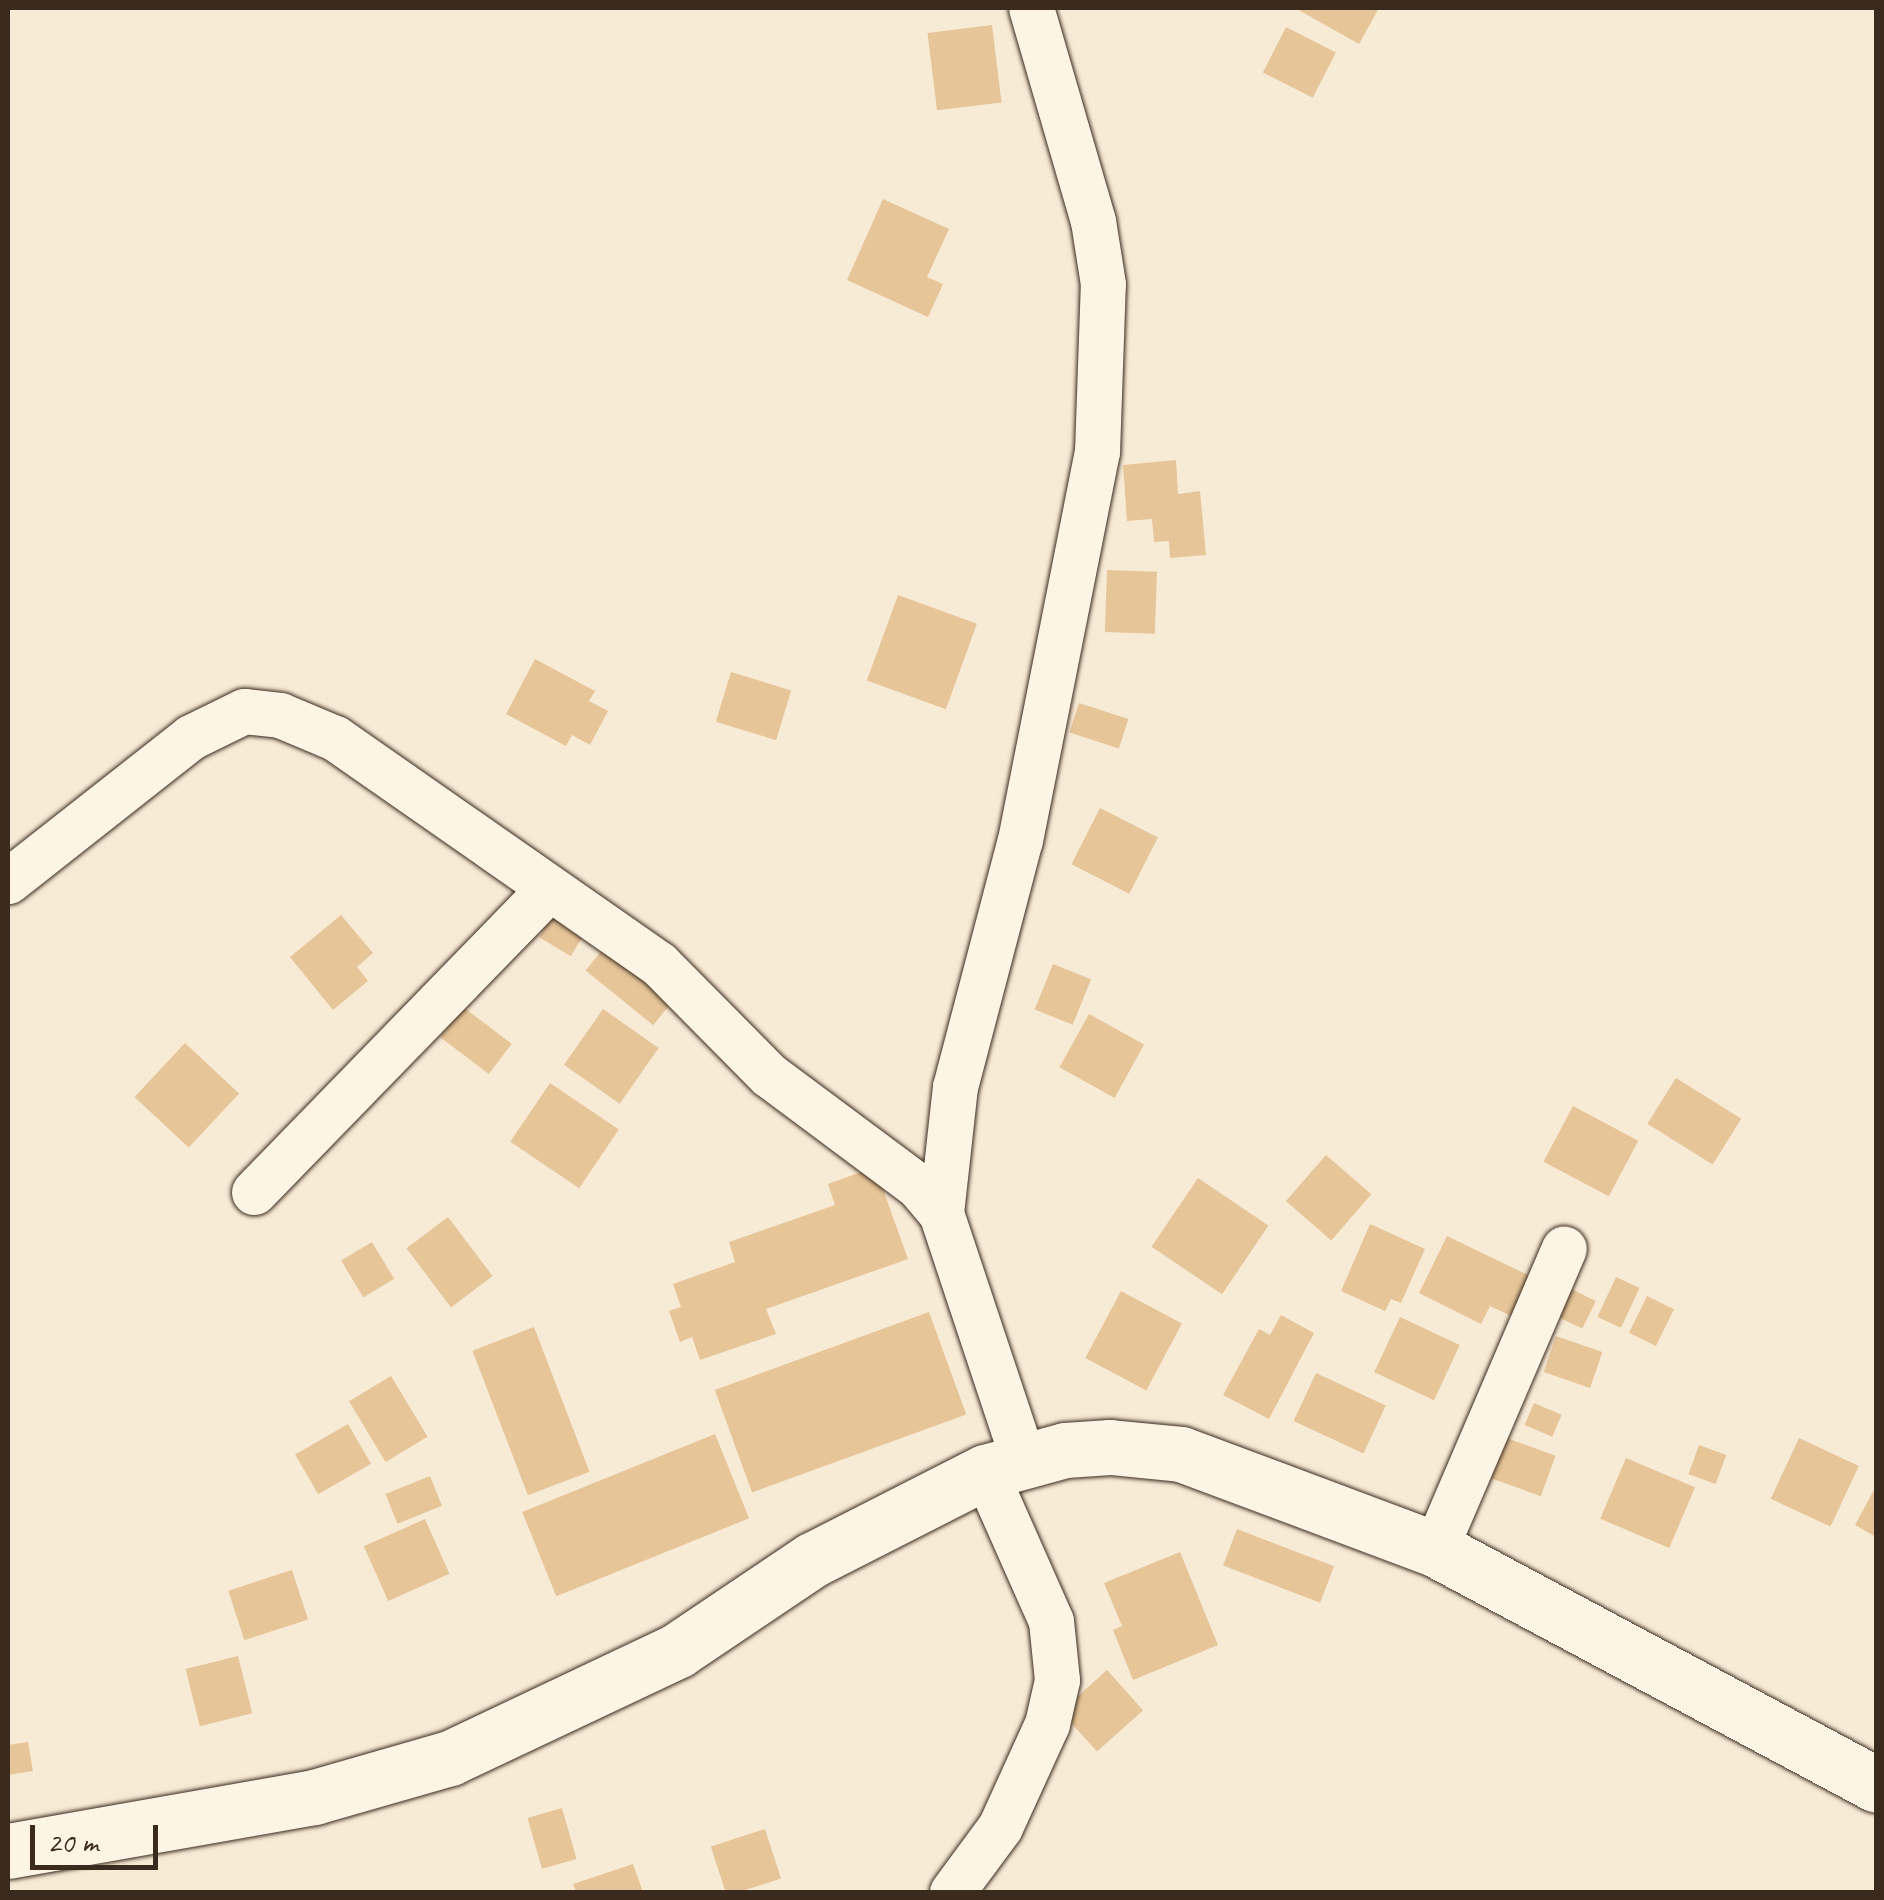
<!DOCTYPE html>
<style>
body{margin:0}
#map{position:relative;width:1884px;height:1900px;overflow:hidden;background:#f8ebd6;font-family:Caveat,sans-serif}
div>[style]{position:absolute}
.building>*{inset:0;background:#e6c598;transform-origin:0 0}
.roads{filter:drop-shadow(0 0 2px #3b2a1e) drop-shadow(0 0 2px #3b2a1e)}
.minor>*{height:45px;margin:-22.5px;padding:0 22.5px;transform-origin:22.5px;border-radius:22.5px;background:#fcf5e5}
.secondary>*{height:55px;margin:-27.5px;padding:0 27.5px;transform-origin:27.5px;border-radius:27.5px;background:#fcf5e5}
span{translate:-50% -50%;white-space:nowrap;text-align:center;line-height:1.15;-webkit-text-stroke:9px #fcf5e5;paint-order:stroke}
.frame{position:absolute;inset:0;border:10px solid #3b2a1e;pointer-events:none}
.scale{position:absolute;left:30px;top:1825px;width:128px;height:45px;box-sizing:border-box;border:5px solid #3b2a1e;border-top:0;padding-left:12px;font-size:30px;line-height:35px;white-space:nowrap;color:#3b2a1e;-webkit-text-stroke:8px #fcf5e5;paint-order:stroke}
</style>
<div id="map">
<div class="building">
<i style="clip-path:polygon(1295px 8px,1379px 8px,1359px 44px)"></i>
<i style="left:992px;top:25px;width:78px;height:65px;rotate:83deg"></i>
<i style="left:1286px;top:27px;width:56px;height:51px;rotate:27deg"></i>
<i style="clip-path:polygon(883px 199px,949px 229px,927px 277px,943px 284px,928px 317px,847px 280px)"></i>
<i style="clip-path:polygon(1176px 460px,1178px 494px,1200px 491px,1206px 555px,1170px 558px,1169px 541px,1154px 542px,1152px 519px,1127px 521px,1123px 465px)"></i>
<i style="left:1107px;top:570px;width:50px;height:62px;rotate:2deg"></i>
<i style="left:898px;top:595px;width:84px;height:91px;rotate:20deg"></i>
<i style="clip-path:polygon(535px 659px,595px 691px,589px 701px,608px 711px,590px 745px,572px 735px,566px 746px,506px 714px)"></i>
<i style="left:731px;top:672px;width:63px;height:52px;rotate:17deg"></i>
<i style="left:1079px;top:703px;width:52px;height:31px;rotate:18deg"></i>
<i style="left:1100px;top:808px;width:65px;height:63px;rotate:27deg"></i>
<i style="left:553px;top:914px;width:37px;height:27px;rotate:31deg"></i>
<i style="clip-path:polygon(341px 915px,373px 953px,357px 967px,368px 981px,333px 1010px,290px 957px)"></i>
<i style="left:607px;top:944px;width:87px;height:34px;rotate:39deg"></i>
<i style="left:1053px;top:964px;width:41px;height:49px;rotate:22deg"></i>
<i style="left:463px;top:1007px;width:61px;height:38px;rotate:37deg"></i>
<i style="left:603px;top:1009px;width:68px;height:68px;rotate:35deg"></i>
<i style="left:1089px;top:1014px;width:63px;height:61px;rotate:29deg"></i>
<i style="left:185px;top:1043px;width:74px;height:74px;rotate:43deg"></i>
<i style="left:1676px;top:1078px;width:77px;height:54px;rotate:32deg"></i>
<i style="left:550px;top:1083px;width:83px;height:71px;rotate:34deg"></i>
<i style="left:1573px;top:1106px;width:74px;height:63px;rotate:28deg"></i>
<i style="left:1326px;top:1155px;width:60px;height:61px;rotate:41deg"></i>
<i style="clip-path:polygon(875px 1167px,908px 1259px,766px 1309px,776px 1334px,700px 1360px,692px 1337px,680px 1342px,669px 1311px,681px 1307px,673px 1284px,735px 1262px,729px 1242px,835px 1205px,828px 1184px)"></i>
<i style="left:1198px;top:1178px;width:85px;height:83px;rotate:34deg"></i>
<i style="left:448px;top:1217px;width:74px;height:52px;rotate:53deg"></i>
<i style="clip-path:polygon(1370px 1224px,1425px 1249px,1401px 1303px,1391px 1299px,1385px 1311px,1341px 1291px)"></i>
<i style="clip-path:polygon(1447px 1236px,1530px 1276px,1511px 1316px,1490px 1306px,1481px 1324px,1419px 1293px)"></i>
<i style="left:372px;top:1242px;width:43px;height:36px;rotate:59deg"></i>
<i style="left:1616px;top:1277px;width:26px;height:44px;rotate:25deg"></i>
<i style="left:1559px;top:1283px;width:41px;height:31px;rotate:26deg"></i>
<i style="left:1121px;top:1291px;width:69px;height:76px;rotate:28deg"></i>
<i style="left:1647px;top:1296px;width:30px;height:41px;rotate:26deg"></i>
<i style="left:929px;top:1312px;width:109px;height:228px;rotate:70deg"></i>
<i style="clip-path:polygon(1281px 1315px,1314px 1333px,1269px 1419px,1223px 1395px,1259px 1329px,1270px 1335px)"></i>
<i style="left:1400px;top:1317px;width:66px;height:61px;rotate:25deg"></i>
<i style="left:534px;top:1327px;width:155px;height:66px;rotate:69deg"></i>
<i style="left:1556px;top:1336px;width:49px;height:38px;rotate:19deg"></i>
<i style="left:1316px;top:1373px;width:77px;height:53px;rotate:25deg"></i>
<i style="left:391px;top:1376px;width:71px;height:49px;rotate:59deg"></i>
<i style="left:1534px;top:1403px;width:30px;height:24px;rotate:23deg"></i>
<i style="left:348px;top:1424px;width:46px;height:61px;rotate:60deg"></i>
<i style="left:715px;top:1434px;width:91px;height:208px;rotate:68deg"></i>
<i style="left:1501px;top:1436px;width:58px;height:43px;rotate:20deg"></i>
<i style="left:1799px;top:1438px;width:66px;height:67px;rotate:25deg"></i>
<i style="left:1699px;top:1445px;width:29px;height:31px;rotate:20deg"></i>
<i style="left:1626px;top:1458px;width:75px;height:66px;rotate:23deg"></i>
<i style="left:430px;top:1476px;width:32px;height:48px;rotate:68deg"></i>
<i style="clip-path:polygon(1876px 1486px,1876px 1537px,1855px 1525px)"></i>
<i style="left:425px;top:1519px;width:60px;height:67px;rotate:66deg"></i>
<i style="left:1237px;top:1529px;width:104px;height:39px;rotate:21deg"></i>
<i style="clip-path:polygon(1180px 1552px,1218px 1645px,1133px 1680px,1113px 1630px,1122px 1626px,1104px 1583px)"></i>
<i style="left:292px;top:1570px;width:52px;height:67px;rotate:72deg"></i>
<i style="left:238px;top:1656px;width:59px;height:54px;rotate:76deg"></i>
<i style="left:1107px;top:1670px;width:54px;height:62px;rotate:48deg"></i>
<i style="clip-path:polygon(28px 1742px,33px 1771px,8px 1775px,8px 1745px)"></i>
<i style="left:562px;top:1808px;width:53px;height:36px;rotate:74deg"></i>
<i style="left:765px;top:1829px;width:52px;height:57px;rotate:72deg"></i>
<i style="clip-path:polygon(633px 1864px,643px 1892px,576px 1892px,573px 1884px)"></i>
</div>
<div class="roads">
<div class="minor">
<i style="left:8px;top:881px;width:233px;rotate:-38.2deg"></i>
<i style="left:191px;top:737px;width:59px;rotate:-26.1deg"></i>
<i style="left:244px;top:711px;width:36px;rotate:6deg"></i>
<i style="left:280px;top:715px;width:60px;rotate:22.7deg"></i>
<i style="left:335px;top:738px;width:395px;rotate:34.9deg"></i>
<i style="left:659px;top:964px;width:156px;rotate:45.3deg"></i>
<i style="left:769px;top:1075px;width:186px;rotate:36.7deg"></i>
<i style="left:918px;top:1186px;width:35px;rotate:50deg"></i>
<i style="left:941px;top:1213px;width:260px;rotate:71.6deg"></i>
<i style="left:254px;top:1192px;width:423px;rotate:-45.8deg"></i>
<i style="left:941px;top:1213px;width:127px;rotate:-83.7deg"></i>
<i style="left:955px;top:1087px;width:255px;rotate:-75.3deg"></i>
<i style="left:1020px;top:840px;width:396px;rotate:-78.8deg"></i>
<i style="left:1097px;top:452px;width:168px;rotate:-88deg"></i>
<i style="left:1103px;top:284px;width:64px;rotate:-99deg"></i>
<i style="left:1093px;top:221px;width:222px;rotate:-106.2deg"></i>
<i style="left:1435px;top:1549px;width:327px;rotate:-66.8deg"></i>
<i style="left:952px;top:1892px;width:81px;rotate:-53.6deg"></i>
<i style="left:1000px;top:1827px;width:113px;rotate:-65.5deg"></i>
<i style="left:1047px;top:1724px;width:45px;rotate:-77.2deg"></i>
<i style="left:1057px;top:1680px;width:59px;rotate:-95.8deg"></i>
<i style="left:1051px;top:1621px;width:163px;rotate:-113.9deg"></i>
</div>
<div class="secondary">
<i style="left:8px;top:1851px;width:311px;rotate:-10deg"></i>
<i style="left:314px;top:1797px;width:141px;rotate:-16deg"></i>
<i style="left:450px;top:1758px;width:252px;rotate:-25.3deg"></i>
<i style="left:678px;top:1650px;width:161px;rotate:-33.9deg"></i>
<i style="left:812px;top:1560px;width:194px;rotate:-27deg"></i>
<i style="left:985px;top:1472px;width:83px;rotate:-15.4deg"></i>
<i style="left:1065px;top:1450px;width:45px;rotate:-3.8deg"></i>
<i style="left:1110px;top:1447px;width:71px;rotate:5.6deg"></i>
<i style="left:1181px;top:1454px;width:271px;rotate:20.5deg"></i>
<i style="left:1435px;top:1549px;width:500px;rotate:28.1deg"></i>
</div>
</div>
<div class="frame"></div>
<div class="scale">20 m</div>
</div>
